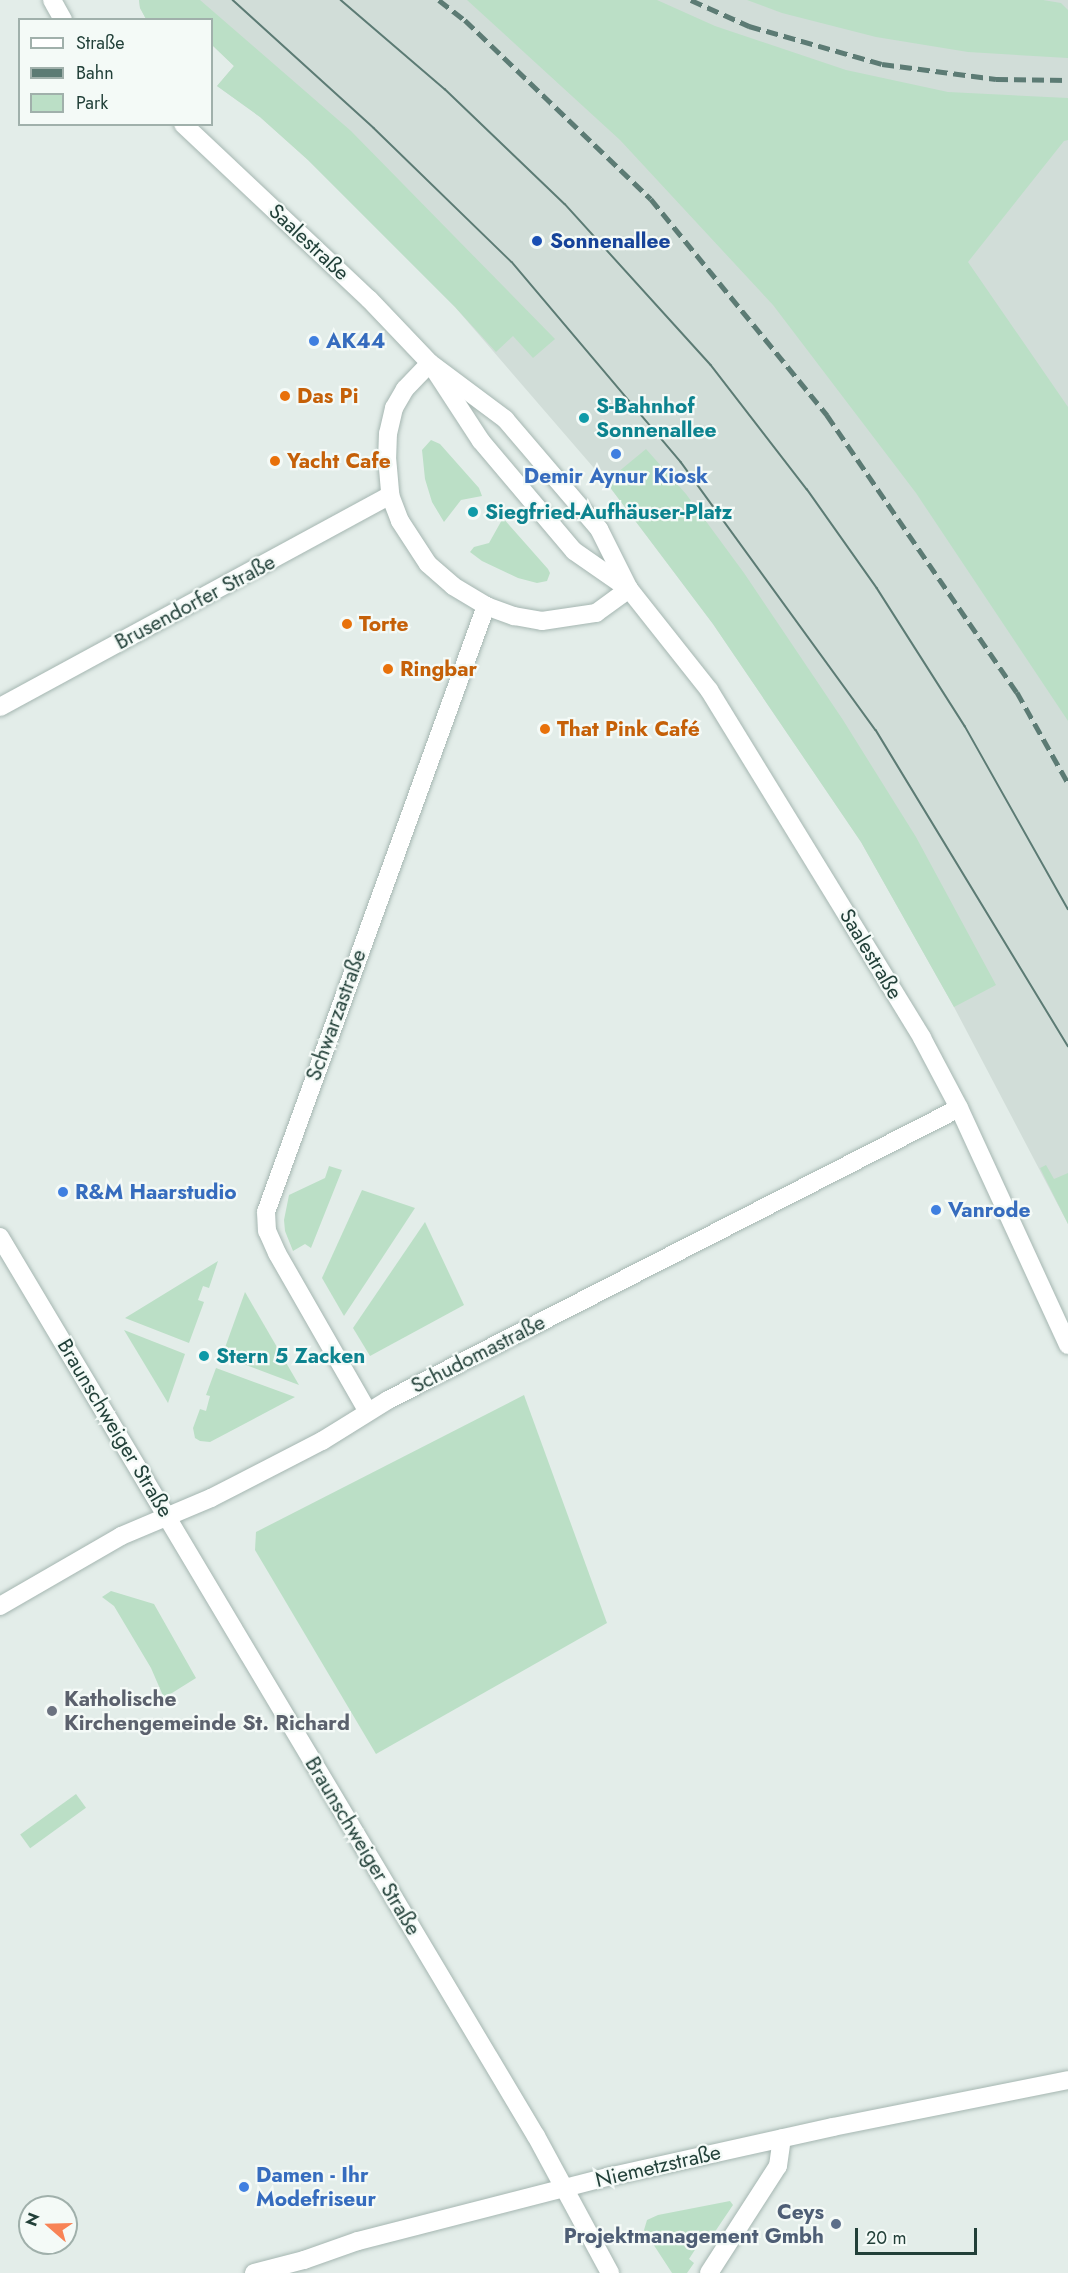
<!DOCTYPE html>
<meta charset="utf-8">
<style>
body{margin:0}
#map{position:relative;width:1068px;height:2273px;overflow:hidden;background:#e3ede9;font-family:Jost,sans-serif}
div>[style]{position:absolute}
.built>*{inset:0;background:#d1ddd8}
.green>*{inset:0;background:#bbdfc6;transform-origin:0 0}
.roads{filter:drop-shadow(0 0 2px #a5b6b1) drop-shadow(0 0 2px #a5b6b1)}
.service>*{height:18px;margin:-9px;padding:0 9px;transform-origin:9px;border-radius:9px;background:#fff}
.minor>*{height:18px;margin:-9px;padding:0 9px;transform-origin:9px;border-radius:9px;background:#fff}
.tram>*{height:1.5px;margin:-0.75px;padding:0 0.75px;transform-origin:0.75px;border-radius:0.75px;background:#5c7b74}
.rail>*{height:4.5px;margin-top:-2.25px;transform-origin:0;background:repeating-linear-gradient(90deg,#5c7b74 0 12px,transparent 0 18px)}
.dots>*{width:16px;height:16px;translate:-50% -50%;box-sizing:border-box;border:3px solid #f4faf7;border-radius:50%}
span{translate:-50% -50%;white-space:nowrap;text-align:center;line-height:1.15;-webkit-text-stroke:4.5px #f4faf7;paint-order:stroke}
.transit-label{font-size:21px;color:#164399;font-weight:700}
.left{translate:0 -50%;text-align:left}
.street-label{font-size:21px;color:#224039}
.shop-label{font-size:21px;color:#366cbe;font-weight:700}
.food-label{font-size:21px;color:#c56008;font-weight:700}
.culture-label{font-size:21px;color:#0d838f;font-weight:700}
.worship-label{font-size:21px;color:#5b616d;font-weight:700}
.service-label{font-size:21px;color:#4e5e75;font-weight:700}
.right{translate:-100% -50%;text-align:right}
.legend{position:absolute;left:18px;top:18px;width:195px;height:108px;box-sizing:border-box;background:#f4faf7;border:2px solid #a0b0ab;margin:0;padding:8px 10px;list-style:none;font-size:18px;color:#224039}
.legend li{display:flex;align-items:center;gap:12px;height:30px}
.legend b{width:30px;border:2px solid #a0b0ab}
.north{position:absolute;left:18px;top:2195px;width:60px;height:60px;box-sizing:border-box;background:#f4faf7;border:2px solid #a0b0ab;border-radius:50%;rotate:290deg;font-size:16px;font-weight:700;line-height:24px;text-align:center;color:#224039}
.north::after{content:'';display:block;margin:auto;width:21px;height:27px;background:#f88356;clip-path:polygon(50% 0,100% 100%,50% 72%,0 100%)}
.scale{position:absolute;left:855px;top:2228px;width:122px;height:27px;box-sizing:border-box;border:3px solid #224039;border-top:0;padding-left:8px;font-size:18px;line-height:21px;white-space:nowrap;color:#224039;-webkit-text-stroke:4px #f4faf7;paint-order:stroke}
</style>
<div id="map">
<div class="built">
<i style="clip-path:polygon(139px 0,1068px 0,1068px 1224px,954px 1007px,861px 842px,713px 624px,606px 482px,455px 307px,308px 160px,260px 117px,217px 86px,234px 66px,212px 45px,212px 20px,146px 19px,140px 8px)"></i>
</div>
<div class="green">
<i style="clip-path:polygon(139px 0,200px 0,351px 131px,555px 339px,533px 358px,513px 336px,496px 352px,455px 307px,308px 160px,260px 117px,217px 86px,234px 66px,212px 45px,212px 20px,146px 19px,140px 8px)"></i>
<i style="clip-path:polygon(467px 0,657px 0,715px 26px,846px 70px,948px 92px,1068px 98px,1068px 140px,1064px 141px,968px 262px,1068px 407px,1068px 721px,916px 493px,773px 305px,620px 140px)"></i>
<i style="clip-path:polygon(747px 0,1043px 0,1061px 3px,1068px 10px,1068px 58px,968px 52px,876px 37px,782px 13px)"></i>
<i style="clip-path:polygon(431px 440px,440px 444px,479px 488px,482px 496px,461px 500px,444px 522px,432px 502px,425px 479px,422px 450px)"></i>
<i style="clip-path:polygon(646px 449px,686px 494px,744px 573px,843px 720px,916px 837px,996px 985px,954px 1007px,861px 842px,713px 624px,606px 482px)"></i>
<i style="clip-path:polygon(503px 518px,548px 569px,550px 573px,547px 581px,537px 583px,518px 578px,482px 561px,470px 552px,474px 547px,489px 543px)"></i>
<i style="clip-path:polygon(1046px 1165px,1054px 1179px,1068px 1173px,1068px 1224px,1040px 1168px)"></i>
<i style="clip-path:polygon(329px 1166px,342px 1170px,311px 1248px,305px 1244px,293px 1251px,285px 1231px,284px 1220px,289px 1195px,325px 1178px)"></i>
<i style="clip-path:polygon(362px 1190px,415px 1208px,344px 1316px,322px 1278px)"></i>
<i style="clip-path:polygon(425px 1222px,464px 1305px,370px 1356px,353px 1328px)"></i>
<i style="clip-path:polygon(218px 1261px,209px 1288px,203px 1286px,198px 1300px,204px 1302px,189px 1343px,125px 1318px)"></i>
<i style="clip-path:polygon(245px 1292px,299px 1385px,222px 1356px)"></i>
<i style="clip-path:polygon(124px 1330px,185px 1354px,168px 1403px)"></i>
<i style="clip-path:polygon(216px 1368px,295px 1397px,210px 1442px,200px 1441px,195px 1438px,193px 1428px,200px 1409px,206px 1411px,210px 1396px,206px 1395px)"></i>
<i style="clip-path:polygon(524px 1395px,607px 1623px,376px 1754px,255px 1550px,256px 1532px)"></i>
<i style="clip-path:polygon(111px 1591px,154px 1604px,196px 1678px,164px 1698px,151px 1668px,114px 1606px,102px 1597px)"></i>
<i style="left:76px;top:1794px;width:17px;height:69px;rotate:54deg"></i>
<i style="clip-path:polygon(730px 2201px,733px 2205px,706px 2245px,700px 2242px,689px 2259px,694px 2263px,687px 2273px,672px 2273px,644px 2230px,647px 2220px,658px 2215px)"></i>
</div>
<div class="roads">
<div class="service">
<i style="left:709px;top:2273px;width:127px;rotate:-57.2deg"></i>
<i style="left:778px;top:2166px;width:28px;rotate:-82deg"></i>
</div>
<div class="minor">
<i style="left:52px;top:0;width:23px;rotate:61deg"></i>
<i style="left:183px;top:124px;width:255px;rotate:43.3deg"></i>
<i style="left:369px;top:299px;width:88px;rotate:46.4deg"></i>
<i style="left:430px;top:363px;width:94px;rotate:36.7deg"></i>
<i style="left:505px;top:419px;width:145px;rotate:49.5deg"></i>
<i style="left:599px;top:529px;width:67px;rotate:63.4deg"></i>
<i style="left:629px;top:589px;width:129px;rotate:51.6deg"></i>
<i style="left:709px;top:690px;width:408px;rotate:58.5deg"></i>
<i style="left:922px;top:1038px;width:79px;rotate:62.1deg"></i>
<i style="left:959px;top:1108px;width:261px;rotate:65.3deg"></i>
<i style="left:430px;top:363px;width:36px;rotate:134deg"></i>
<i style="left:405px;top:389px;width:22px;rotate:120deg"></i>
<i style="left:394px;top:408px;width:26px;rotate:103deg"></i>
<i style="left:388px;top:433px;width:24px;rotate:92deg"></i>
<i style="left:387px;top:457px;width:38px;rotate:85deg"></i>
<i style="left:390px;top:495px;width:28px;rotate:69deg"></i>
<i style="left:400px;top:521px;width:51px;rotate:56.9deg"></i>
<i style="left:428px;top:564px;width:33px;rotate:41deg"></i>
<i style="left:453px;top:586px;width:39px;rotate:31deg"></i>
<i style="left:486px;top:606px;width:30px;rotate:20deg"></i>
<i style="left:514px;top:616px;width:28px;rotate:10deg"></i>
<i style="left:542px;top:621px;width:55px;rotate:-8.4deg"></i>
<i style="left:596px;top:613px;width:41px;rotate:-36deg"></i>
<i style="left:436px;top:372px;width:82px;rotate:56.9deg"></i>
<i style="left:481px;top:441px;width:144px;rotate:49.8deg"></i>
<i style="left:574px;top:551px;width:65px;rotate:34.9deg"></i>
<i style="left:0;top:707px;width:444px;rotate:-28.5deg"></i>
<i style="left:0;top:1237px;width:1047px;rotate:59.2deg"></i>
<i style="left:536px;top:2136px;width:156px;rotate:61.6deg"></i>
<i style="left:368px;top:1412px;width:183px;rotate:-119.8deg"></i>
<i style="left:277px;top:1253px;width:24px;rotate:-114deg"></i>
<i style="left:267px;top:1231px;width:19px;rotate:-93deg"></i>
<i style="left:266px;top:1212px;width:645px;rotate:-70.05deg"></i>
<i style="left:0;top:1606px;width:140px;rotate:-30deg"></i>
<i style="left:121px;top:1536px;width:98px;rotate:-22.9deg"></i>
<i style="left:211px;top:1498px;width:125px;rotate:-27.2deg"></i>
<i style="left:322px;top:1441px;width:78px;rotate:-31.8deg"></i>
<i style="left:388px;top:1400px;width:641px;rotate:-27.08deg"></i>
<i style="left:254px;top:2273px;width:52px;rotate:-14.6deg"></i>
<i style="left:304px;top:2260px;width:57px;rotate:-19.4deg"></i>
<i style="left:358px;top:2241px;width:262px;rotate:-14.4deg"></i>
<i style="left:612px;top:2176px;width:226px;rotate:-12.5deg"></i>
<i style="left:833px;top:2127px;width:240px;rotate:-11.3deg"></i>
</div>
</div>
<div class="tram">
<i style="left:233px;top:0;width:190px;rotate:42.2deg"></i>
<i style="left:374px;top:128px;width:192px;rotate:44.2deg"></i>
<i style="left:512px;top:262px;width:262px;rotate:49.8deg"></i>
<i style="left:681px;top:462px;width:331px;rotate:54deg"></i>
<i style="left:876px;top:730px;width:370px;rotate:58.7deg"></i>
<i style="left:341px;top:0;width:137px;rotate:40.6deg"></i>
<i style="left:445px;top:89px;width:166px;rotate:43.8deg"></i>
<i style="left:565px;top:204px;width:217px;rotate:47.8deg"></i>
<i style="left:711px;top:365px;width:157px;rotate:52.3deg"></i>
<i style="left:807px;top:489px;width:121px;rotate:54.7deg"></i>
<i style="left:877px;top:588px;width:164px;rotate:57.5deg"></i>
<i style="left:965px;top:726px;width:210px;rotate:60.6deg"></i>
</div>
<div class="rail">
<i style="left:439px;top:0;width:33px;rotate:38deg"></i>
<i style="left:465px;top:20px;width:258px;rotate:43.9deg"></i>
<i style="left:651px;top:199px;width:279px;rotate:50.8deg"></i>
<i style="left:827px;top:415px;width:336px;rotate:55.6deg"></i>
<i style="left:1017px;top:692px;width:104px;rotate:60.7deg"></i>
<i style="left:691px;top:0;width:64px;rotate:24.1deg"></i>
<i style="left:749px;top:26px;width:138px;rotate:15.9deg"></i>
<i style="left:882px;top:64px;width:115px;rotate:7.5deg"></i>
<i style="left:996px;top:79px;width:72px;rotate:0.8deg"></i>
</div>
<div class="dots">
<i style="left:537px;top:241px;background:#1a4fb4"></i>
<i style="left:314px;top:341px;background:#3f7fe0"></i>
<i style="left:285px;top:396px;background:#e8710a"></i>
<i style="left:584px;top:418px;background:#0f9aa8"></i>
<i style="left:616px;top:454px;background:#3f7fe0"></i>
<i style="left:275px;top:461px;background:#e8710a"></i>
<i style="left:473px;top:512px;background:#0f9aa8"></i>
<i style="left:347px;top:624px;background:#e8710a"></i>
<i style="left:388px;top:669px;background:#e8710a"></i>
<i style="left:545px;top:729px;background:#e8710a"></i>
<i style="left:63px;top:1192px;background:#3f7fe0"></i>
<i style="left:936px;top:1210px;background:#3f7fe0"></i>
<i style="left:204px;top:1356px;background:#0f9aa8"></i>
<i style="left:52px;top:1711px;background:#6b7280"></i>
<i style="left:244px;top:2187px;background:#3f7fe0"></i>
<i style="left:836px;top:2224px;background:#5c6f8a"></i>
</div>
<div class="transit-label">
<span class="left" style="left:550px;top:241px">Sonnenallee</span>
</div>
<div class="street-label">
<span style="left:309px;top:242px;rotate:43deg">Saalestraße</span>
<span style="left:195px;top:602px;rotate:-28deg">Brusendorfer Straße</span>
<span style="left:871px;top:954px;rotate:59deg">Saalestraße</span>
<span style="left:336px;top:1015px;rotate:-70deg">Schwarzastraße</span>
<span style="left:478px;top:1354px;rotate:-27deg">Schudomastraße</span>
<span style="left:115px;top:1428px;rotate:59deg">Braunschweiger Straße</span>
<span style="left:363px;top:1846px;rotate:59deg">Braunschweiger Straße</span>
<span style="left:658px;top:2166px;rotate:-13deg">Niemetzstraße</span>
</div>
<div class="shop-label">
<span class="left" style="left:326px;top:341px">AK44</span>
<span style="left:616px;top:476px">Demir Aynur Kiosk</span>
<span class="left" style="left:75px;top:1192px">R&amp;M Haarstudio</span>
<span class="left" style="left:948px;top:1210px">Vanrode</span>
<span class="left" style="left:256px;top:2187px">Damen - Ihr<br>Modefriseur</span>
</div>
<div class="food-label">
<span class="left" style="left:297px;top:396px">Das Pi</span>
<span class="left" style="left:287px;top:461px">Yacht Cafe</span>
<span class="left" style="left:359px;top:624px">Torte</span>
<span class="left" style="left:400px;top:669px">Ringbar</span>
<span class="left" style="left:557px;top:729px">That Pink Café</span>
</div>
<div class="culture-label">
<span class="left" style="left:596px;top:418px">S-Bahnhof<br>Sonnenallee</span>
<span class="left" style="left:485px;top:512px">Siegfried-Aufhäuser-Platz</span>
<span class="left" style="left:216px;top:1356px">Stern 5 Zacken</span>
</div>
<div class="worship-label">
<span class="left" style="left:64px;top:1711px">Katholische<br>Kirchengemeinde St. Richard</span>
</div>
<div class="service-label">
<span class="right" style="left:824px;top:2224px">Ceys<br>Projektmanagement Gmbh</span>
</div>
<ul class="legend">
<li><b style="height:8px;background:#fff"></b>Straße</li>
<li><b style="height:8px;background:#5c7b74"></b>Bahn</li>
<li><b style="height:16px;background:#bbdfc6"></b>Park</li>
</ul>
<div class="north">N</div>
<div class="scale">20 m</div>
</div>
